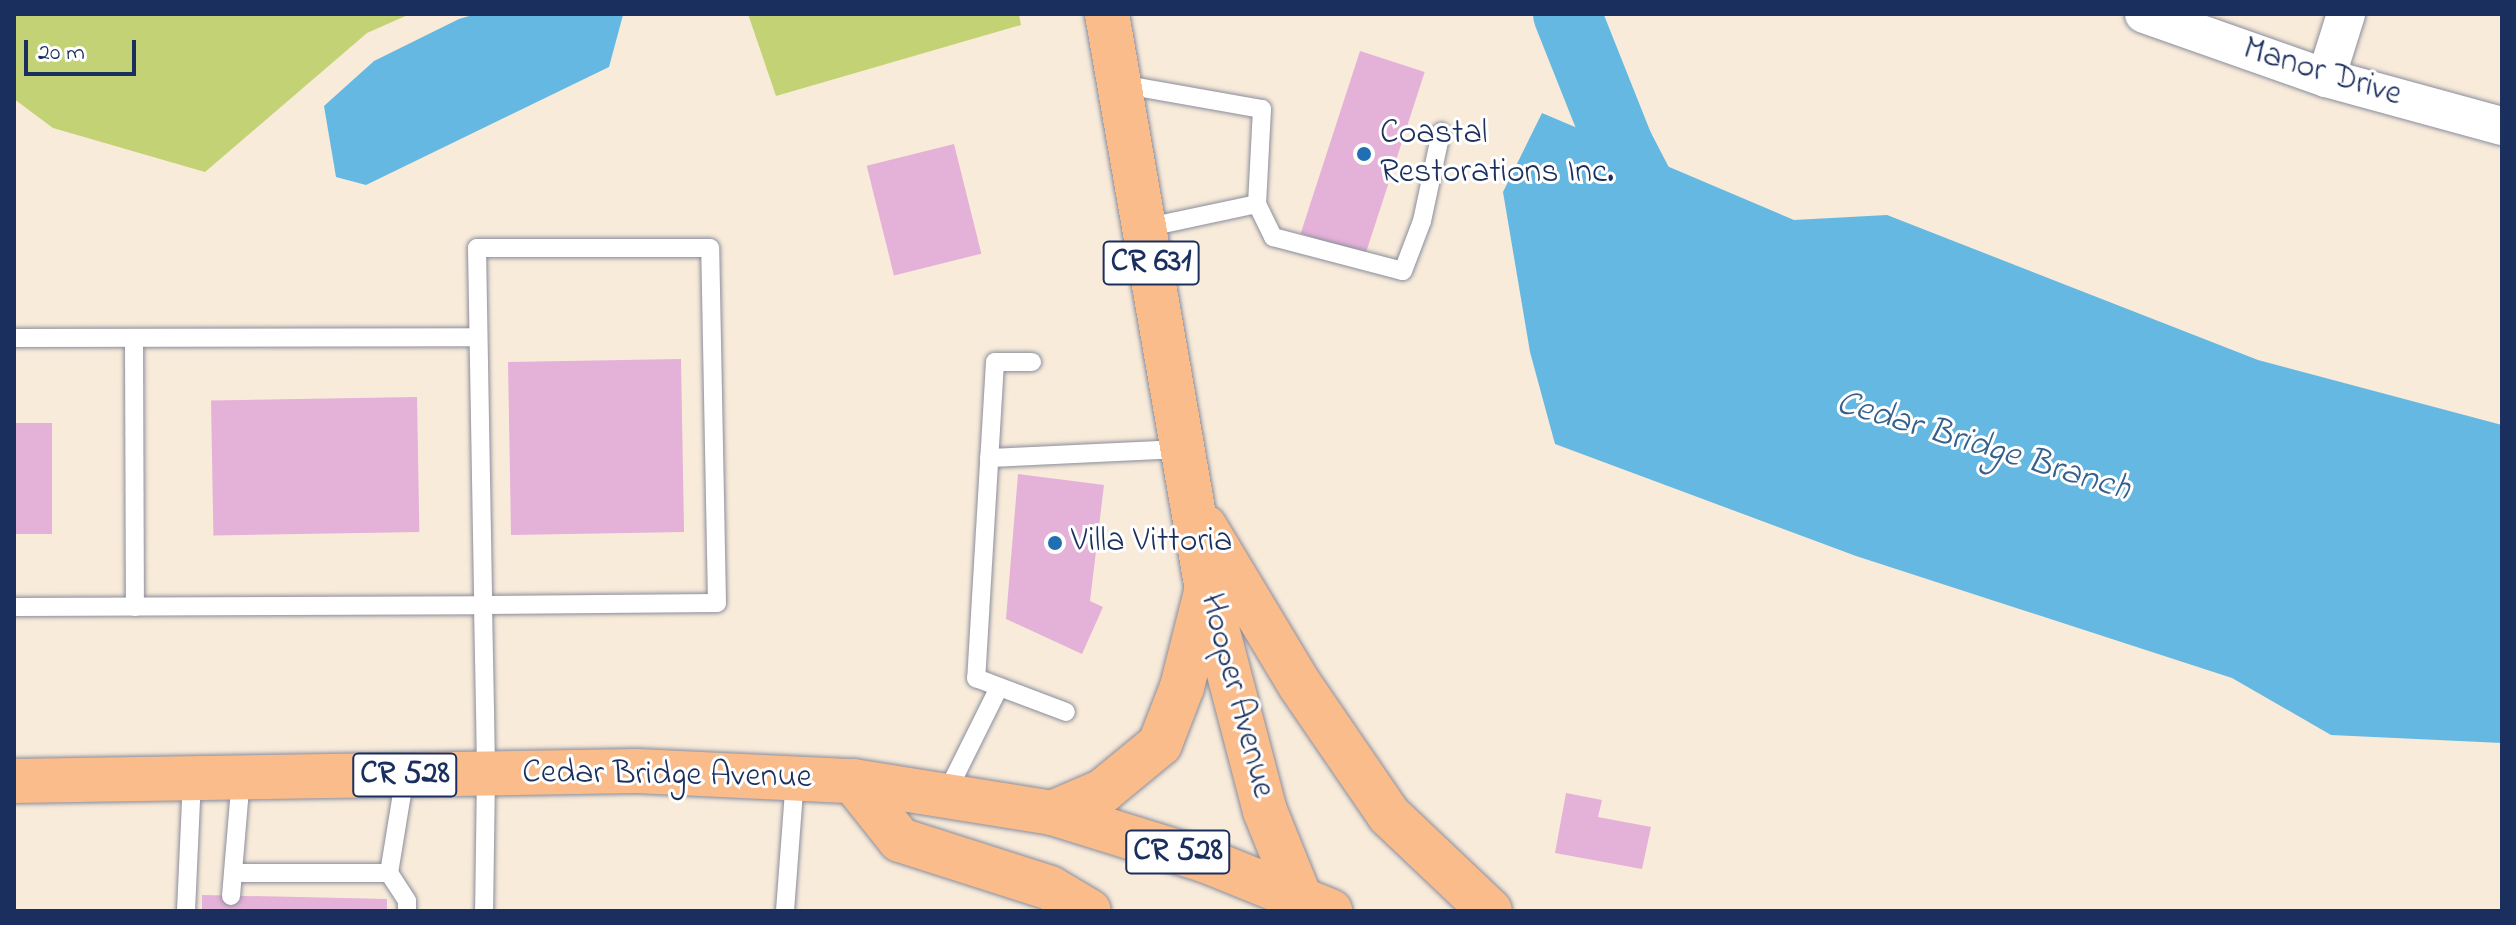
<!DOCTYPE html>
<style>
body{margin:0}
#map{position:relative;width:2516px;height:925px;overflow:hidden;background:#f8ebda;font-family:"Indie Flower",sans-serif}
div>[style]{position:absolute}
.green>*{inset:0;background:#c3d274}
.water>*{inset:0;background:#65b8e1}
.river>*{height:68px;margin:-34px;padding:0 34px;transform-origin:34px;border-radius:34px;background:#65b8e1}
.building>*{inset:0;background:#e4b1d8;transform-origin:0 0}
.roads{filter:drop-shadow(0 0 2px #8a8d9c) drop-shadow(0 0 2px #8a8d9c)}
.lane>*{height:18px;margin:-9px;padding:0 9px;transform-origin:9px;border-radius:9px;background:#fff}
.street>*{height:38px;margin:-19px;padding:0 19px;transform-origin:19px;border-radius:19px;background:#fff}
.primary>*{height:44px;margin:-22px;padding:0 22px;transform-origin:22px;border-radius:22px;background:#fabc8b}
.dots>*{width:22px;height:22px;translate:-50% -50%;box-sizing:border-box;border:4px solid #fff;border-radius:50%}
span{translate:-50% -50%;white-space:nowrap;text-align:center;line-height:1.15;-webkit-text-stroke:6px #fff;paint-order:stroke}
.shield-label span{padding:2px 6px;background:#fff;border:2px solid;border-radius:6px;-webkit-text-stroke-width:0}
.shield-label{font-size:32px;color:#1b2f5e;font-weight:700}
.street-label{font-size:34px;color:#1b2f5e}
.poi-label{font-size:34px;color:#1b2f5e}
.left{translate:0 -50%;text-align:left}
.water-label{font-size:36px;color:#355f8c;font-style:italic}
.frame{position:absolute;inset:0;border:16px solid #1b2f5e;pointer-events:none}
.scale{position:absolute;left:24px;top:40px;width:112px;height:36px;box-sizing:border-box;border:4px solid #1b2f5e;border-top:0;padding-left:10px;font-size:24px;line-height:28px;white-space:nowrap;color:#1b2f5e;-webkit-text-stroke:6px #fff;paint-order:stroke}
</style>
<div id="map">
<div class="green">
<i style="clip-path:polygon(14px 14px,410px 14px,367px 33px,205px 172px,53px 128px,14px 99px)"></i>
<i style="clip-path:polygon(748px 14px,1019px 14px,1021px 25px,776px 96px)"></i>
</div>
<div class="water">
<i style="clip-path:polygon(476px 14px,623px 15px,609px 67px,366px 185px,336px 177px,324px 106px,374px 61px,459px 19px)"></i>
<i style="clip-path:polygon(1542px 113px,1794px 220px,1887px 215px,2258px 360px,2502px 425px,2502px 743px,2331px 735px,2232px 678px,1856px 556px,1555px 444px,1530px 352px,1503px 192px)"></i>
</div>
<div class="river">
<i style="left:1567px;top:14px;width:143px;rotate:68.3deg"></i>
<i style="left:1620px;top:147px;width:54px;rotate:62.5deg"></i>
<i style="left:1645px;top:195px;width:37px;rotate:56deg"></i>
</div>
<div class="building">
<i style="left:1360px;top:51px;width:68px;height:192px;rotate:18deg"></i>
<i style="left:954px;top:144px;width:113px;height:90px;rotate:76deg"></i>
<i style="left:681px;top:359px;width:173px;height:173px;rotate:89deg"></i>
<i style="left:417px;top:397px;width:135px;height:206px;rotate:89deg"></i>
<i style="left:14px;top:423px;width:38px;height:111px"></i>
<i style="clip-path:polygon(1018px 474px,1104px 485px,1090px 601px,1103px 607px,1082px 654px,1006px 619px)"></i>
<i style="clip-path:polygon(1566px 793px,1602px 800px,1598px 817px,1651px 827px,1642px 869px,1555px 853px)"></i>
<i style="clip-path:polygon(202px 895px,387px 899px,387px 911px,202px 911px)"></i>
</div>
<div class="roads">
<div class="lane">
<i style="left:1120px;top:84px;width:144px;rotate:10deg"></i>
<i style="left:1262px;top:109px;width:95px;rotate:93deg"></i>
<i style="left:1257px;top:204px;width:116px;rotate:168deg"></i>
<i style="left:1257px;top:204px;width:37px;rotate:64deg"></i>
<i style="left:1273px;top:237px;width:134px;rotate:14.7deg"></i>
<i style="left:1403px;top:271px;width:53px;rotate:-69.2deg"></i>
<i style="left:1422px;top:221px;width:91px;rotate:-77.9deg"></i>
<i style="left:14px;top:338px;width:464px;rotate:-0.1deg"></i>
<i style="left:134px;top:338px;width:269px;rotate:89.8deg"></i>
<i style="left:1032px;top:362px;width:37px;rotate:180deg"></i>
<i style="left:995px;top:362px;width:317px;rotate:93.4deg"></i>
<i style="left:976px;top:678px;width:96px;rotate:20.7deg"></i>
<i style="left:989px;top:458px;width:193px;rotate:-2.7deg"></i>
<i style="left:14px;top:607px;width:469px;rotate:-0.2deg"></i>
<i style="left:483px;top:605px;width:234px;rotate:-0.5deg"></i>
<i style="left:717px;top:603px;width:355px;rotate:-91.1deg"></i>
<i style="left:710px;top:248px;width:233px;rotate:180deg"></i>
<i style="left:477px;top:248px;width:357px;rotate:89deg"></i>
<i style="left:483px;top:605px;width:104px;rotate:88.9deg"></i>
<i style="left:485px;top:709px;width:65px;rotate:89.1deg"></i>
<i style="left:486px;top:774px;width:137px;rotate:90.8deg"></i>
<i style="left:946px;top:794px;width:119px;rotate:-63.6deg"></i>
<i style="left:233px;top:873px;width:156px"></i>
<i style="left:389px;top:873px;width:99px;rotate:-80.7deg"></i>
<i style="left:389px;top:873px;width:33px;rotate:57deg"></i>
<i style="left:407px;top:901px;width:10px;rotate:90deg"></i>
<i style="left:231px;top:896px;width:118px;rotate:-85.2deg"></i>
<i style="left:186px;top:911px;width:132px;rotate:-87.4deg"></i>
<i style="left:785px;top:911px;width:133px;rotate:-85.7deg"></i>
</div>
<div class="street">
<i style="left:2144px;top:14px;width:193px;rotate:19.4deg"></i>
<i style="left:2326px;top:78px;width:182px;rotate:15.3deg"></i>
<i style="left:2326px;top:78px;width:67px;rotate:-72.6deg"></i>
</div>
<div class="primary">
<i style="left:1107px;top:14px;width:585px;rotate:80.15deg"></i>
<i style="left:1207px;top:590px;width:228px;rotate:75.3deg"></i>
<i style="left:1265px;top:811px;width:96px;rotate:68deg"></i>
<i style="left:1205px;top:527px;width:184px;rotate:59deg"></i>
<i style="left:1300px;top:685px;width:158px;rotate:55.6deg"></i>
<i style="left:1389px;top:815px;width:139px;rotate:43.5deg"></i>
<i style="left:14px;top:781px;width:623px;rotate:-0.92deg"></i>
<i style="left:637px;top:771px;width:216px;rotate:2.7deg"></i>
<i style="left:853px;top:781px;width:202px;rotate:9.1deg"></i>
<i style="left:1052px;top:813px;width:162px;rotate:17.2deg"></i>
<i style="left:1207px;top:861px;width:133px;rotate:22.1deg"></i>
<i style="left:853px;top:781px;width:75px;rotate:51.5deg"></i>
<i style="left:900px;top:840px;width:157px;rotate:17.7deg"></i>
<i style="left:1050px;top:888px;width:45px;rotate:30.5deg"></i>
<i style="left:1052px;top:813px;width:56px;rotate:-23.3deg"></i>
<i style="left:1103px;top:791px;width:74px;rotate:-39.5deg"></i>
<i style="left:1160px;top:744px;width:61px;rotate:-68.9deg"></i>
<i style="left:1182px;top:687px;width:98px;rotate:-75.8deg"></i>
</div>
</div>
<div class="dots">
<i style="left:1364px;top:154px;background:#1f6fb2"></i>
<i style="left:1055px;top:543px;background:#1f6fb2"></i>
</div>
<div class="shield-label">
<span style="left:1151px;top:263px">CR 631</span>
<span style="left:405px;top:775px">CR 528</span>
<span style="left:1178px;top:852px">CR 528</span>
</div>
<div class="street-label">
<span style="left:2322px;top:73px;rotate:17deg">Manor Drive</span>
<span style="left:1236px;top:696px;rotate:75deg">Hooper Avenue</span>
<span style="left:667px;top:776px;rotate:1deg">Cedar Bridge Avenue</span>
</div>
<div class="poi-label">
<span class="left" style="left:1380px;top:154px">Coastal<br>Restorations Inc.</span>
<span class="left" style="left:1071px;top:543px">Villa Vittoria</span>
</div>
<div class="water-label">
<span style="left:1983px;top:447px;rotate:17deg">Cedar Bridge Branch</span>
</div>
<div class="frame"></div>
<div class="scale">20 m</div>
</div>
